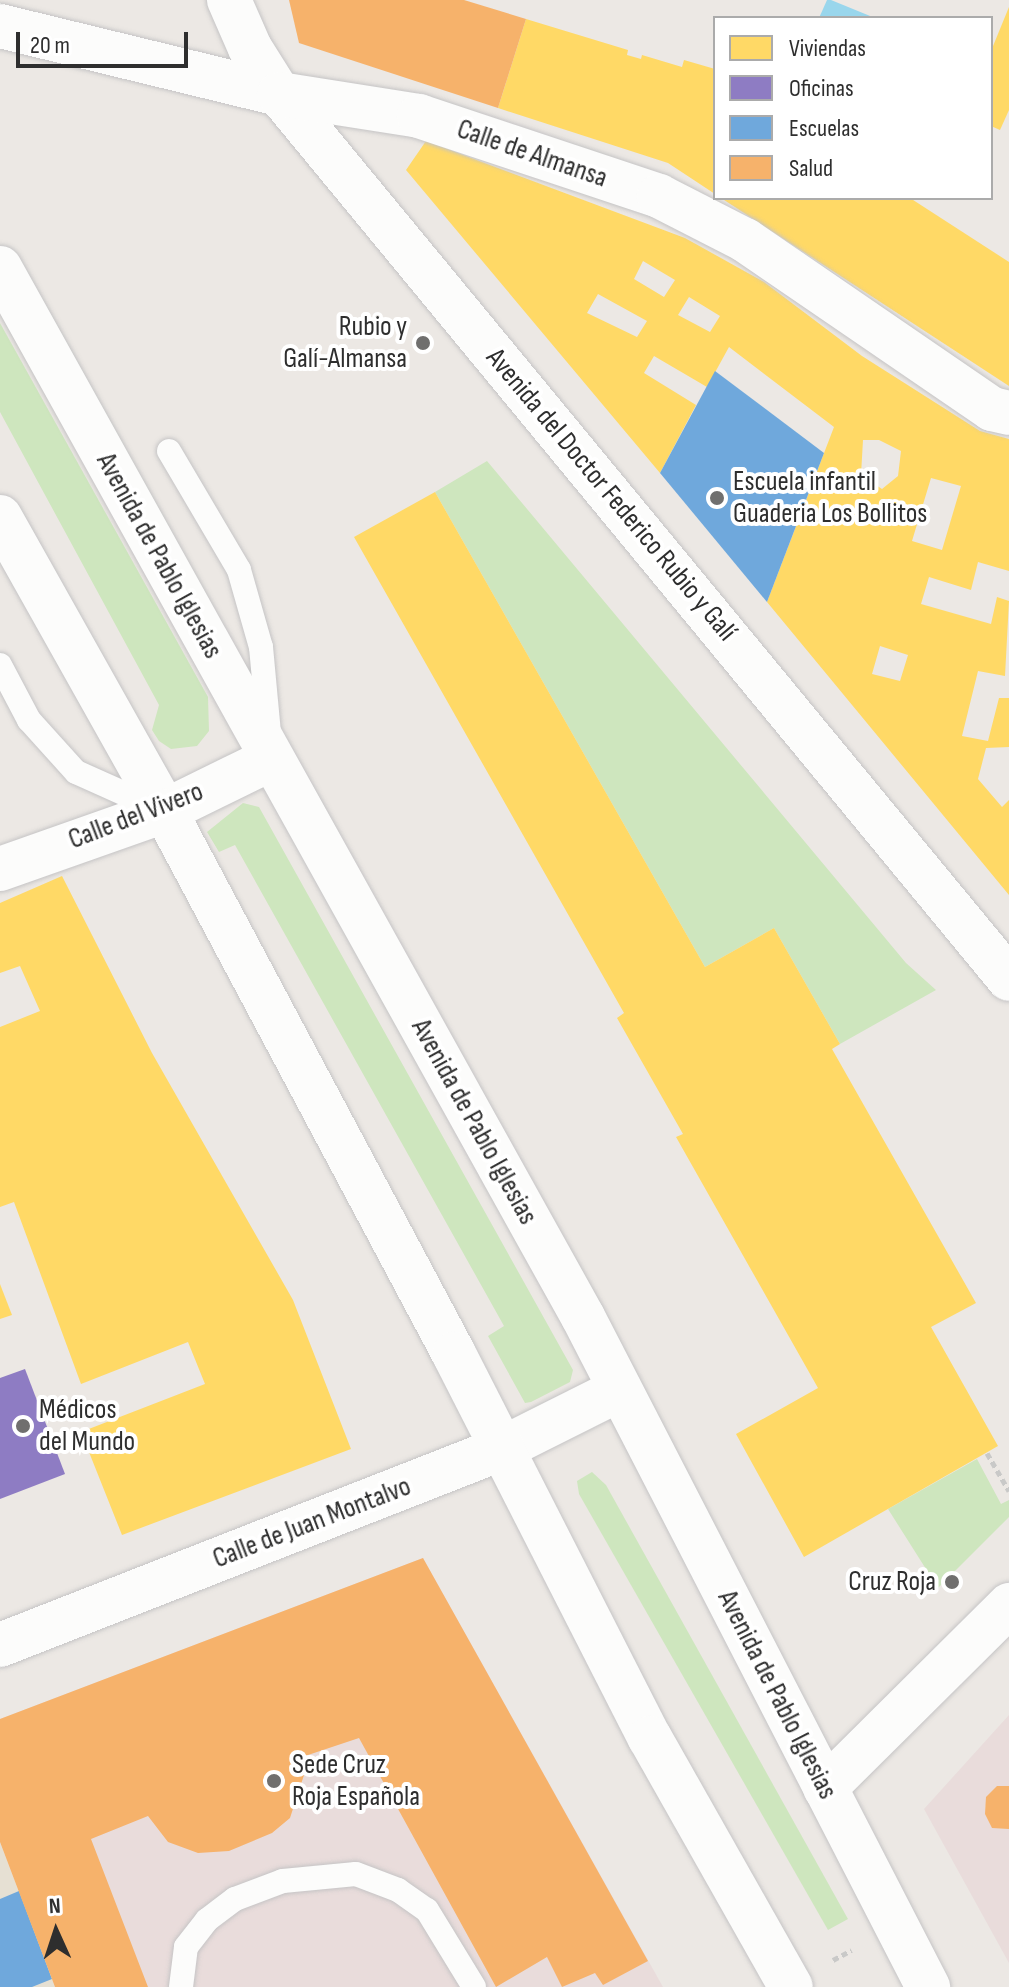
<!DOCTYPE html>
<meta charset="utf-8">
<style>
body{margin:0}
#map{position:relative;width:1009px;height:1987px;overflow:hidden;background:#ece8e4;font-family:"Sofia Sans Condensed",sans-serif}
div>[style]{position:absolute}
.education>*{inset:0;background:#e6e0d3}
.medical>*{inset:0;background:#e9dcdb}
.green>*{inset:0;background:#cee6be}
.water>*{inset:0;background:#99d6ec}
.homes>*{inset:0;background:#ffd966}
.offices>*{inset:0;background:#8e7cc3}
.schools>*{inset:0;background:#6fa8dc}
.health>*{inset:0;background:#f6b26b}
.path>*{height:5px;margin-top:-2.5px;transform-origin:0;background:repeating-linear-gradient(90deg,#c9c9c8 0 6px,transparent 0 10px)}
.roads{filter:drop-shadow(0 0 2px #c5c4c5) drop-shadow(0 0 2px #c5c4c5)}
.lane>*{height:24px;margin:-12px;padding:0 12px;transform-origin:12px;border-radius:12px;background:#fcfcfb}
.street>*{height:44px;margin:-22px;padding:0 22px;transform-origin:22px;border-radius:22px;background:#fcfcfb}
.secondary>*{height:44px;margin:-22px;padding:0 22px;transform-origin:22px;border-radius:22px;background:#fcfcfb}
.dots>*{width:22px;height:22px;translate:-50% -50%;box-sizing:border-box;border:4px solid #fff;border-radius:50%}
span{translate:-50% -50%;white-space:nowrap;text-align:center;line-height:1.15;-webkit-text-stroke:8px #fff;paint-order:stroke}
.street-label{font-size:28px;color:#2e2e2e}
.poi-label{font-size:28px;color:#2e2e2e}
.right{translate:-100% -50%;text-align:right}
.left{translate:0 -50%;text-align:left}
.legend{position:absolute;left:713px;top:16px;width:280px;height:184px;box-sizing:border-box;background:#fff;border:2px solid #ababab;margin:0;padding:10px 14px;list-style:none;font-size:24px;color:#2e2e2e}
.legend li{display:flex;align-items:center;gap:16px;height:40px}
.legend b{width:40px;border:2px solid #ababab}
.north{position:absolute;left:16px;top:1891px;width:80px;height:80px;-webkit-text-stroke:6px #fff;paint-order:stroke;rotate:357deg;font-size:22px;font-weight:700;line-height:32px;text-align:center;color:#2e2e2e}
.north::after{content:'';display:block;margin:auto;width:28px;height:36px;background:#2e2e2e;clip-path:polygon(50% 0,100% 100%,50% 72%,0 100%)}
.scale{position:absolute;left:16px;top:32px;width:172px;height:36px;box-sizing:border-box;border:4px solid #2e2e2e;border-top:0;padding-left:10px;font-size:24px;line-height:28px;white-space:nowrap;color:#2e2e2e;-webkit-text-stroke:6px #fff;paint-order:stroke}
</style>
<div id="map">
<div class="education">
<i style="clip-path:polygon(0 1842px,55px 1987px,0 1987px)"></i>
</div>
<div class="medical">
<i style="clip-path:polygon(423px 1558px,663px 1987px,55px 1987px,0 1719px)"></i>
<i style="clip-path:polygon(1009px 1715px,1009px 1963px,924px 1809px)"></i>
</div>
<div class="green">
<i style="clip-path:polygon(0 323px,208px 697px,209px 731px,197px 746px,171px 749px,159px 741px,152px 730px,159px 705px,0 412px)"></i>
<i style="clip-path:polygon(487px 461px,906px 963px,936px 990px,840px 1044px,774px 928px,705px 967px,435px 492px)"></i>
<i style="clip-path:polygon(243px 803px,259px 807px,573px 1370px,570px 1382px,531px 1402px,525px 1403px,488px 1336px,504px 1326px,235px 845px,219px 852px,207px 832px)"></i>
<i style="clip-path:polygon(977px 1459px,1001px 1504px,1009px 1500px,1009px 1517px,938px 1588px,888px 1509px)"></i>
<i style="clip-path:polygon(592px 1472px,606px 1485px,848px 1919px,828px 1930px,579px 1494px,577px 1481px)"></i>
</div>
<div class="water">
<i style="clip-path:polygon(827px 0,831px 0,875px 18px,819px 18px)"></i>
</div>
<div class="homes">
<i style="clip-path:polygon(1009px 7px,1009px 110px,1000px 130px,991px 126px,991px 51px)"></i>
<i style="clip-path:polygon(526px 19px,628px 50px,627px 55px,641px 59px,642px 55px,682px 67px,684px 60px,715px 69px,715px 194px,668px 163px,498px 108px)"></i>
<i style="clip-path:polygon(evenodd,426px 141px,685px 238px,764px 282px,862px 356px,980px 431px,1009px 439px,1009px 571px,978px 562px,971px 590px,929px 577px,921px 604px,991px 624px,997px 597px,1009px 601px,1005px 676px,978px 671px,962px 736px,988px 741px,999px 698px,1009px 698px,1009px 747px,986px 748px,978px 779px,1002px 807px,1009px 800px,1009px 895px,767px 602px,834px 427px,729px 347px,707px 387px,654px 356px,644px 373px,696px 405px,660px 473px,406px 170px,426px 141px,643px 261px,675px 280px,664px 297px,634px 279px,643px 261px,426px 141px,598px 294px,647px 321px,637px 337px,587px 313px,598px 294px,426px 141px,689px 297px,720px 316px,710px 332px,678px 315px,689px 297px,426px 141px,863px 440px,879px 440px,901px 451px,898px 476px,882px 489px,861px 475px,863px 440px,426px 141px,931px 478px,961px 486px,942px 550px,912px 541px,931px 478px,426px 141px,880px 646px,908px 655px,900px 681px,872px 674px,880px 646px)"></i>
<i style="clip-path:polygon(721px 198px,910px 198px,1009px 262px,1009px 386px)"></i>
<i style="clip-path:polygon(435px 492px,705px 967px,774px 928px,840px 1044px,832px 1049px,976px 1303px,931px 1327px,998px 1446px,804px 1557px,736px 1434px,818px 1388px,676px 1137px,683px 1134px,617px 1018px,624px 1013px,354px 537px)"></i>
<i style="clip-path:polygon(62px 876px,152px 1053px,293px 1300px,351px 1449px,122px 1535px,81px 1432px,205px 1384px,188px 1342px,81px 1384px,14px 1202px,0 1207px,0 1027px,40px 1011px,20px 966px,0 973px,0 903px)"></i>
<i style="clip-path:polygon(0 1284px,12px 1315px,0 1319px)"></i>
</div>
<div class="offices">
<i style="clip-path:polygon(25px 1369px,65px 1474px,0 1499px,0 1378px)"></i>
</div>
<div class="schools">
<i style="clip-path:polygon(715px 371px,824px 453px,767px 602px,660px 473px)"></i>
<i style="clip-path:polygon(19px 1891px,52px 1979px,32px 1987px,0 1987px,0 1899px)"></i>
</div>
<div class="health">
<i style="clip-path:polygon(289px 0,464px 0,526px 19px,498px 108px,299px 43px)"></i>
<i style="clip-path:polygon(423px 1558px,648px 1961px,603px 1985px,595px 1973px,562px 1987px,547px 1957px,496px 1987px,359px 1738px,302px 1757px,305px 1772px,290px 1818px,272px 1833px,229px 1851px,198px 1853px,168px 1842px,148px 1816px,91px 1839px,148px 1987px,55px 1987px,0 1842px,0 1719px)"></i>
<i style="clip-path:polygon(997px 1786px,1009px 1786px,1009px 1829px,992px 1828px,985px 1814px,986px 1797px)"></i>
</div>
<div class="path">
<i style="left:987px;top:1453px;width:44px;rotate:59.9deg"></i>
<i style="left:833px;top:1960px;width:21px;rotate:-28deg"></i>
</div>
<div class="roads">
<div class="lane">
<i style="left:169px;top:451px;width:138px;rotate:59.5deg"></i>
<i style="left:239px;top:570px;width:80px;rotate:74.1deg"></i>
<i style="left:261px;top:647px;width:86px;rotate:84.7deg"></i>
<i style="left:0;top:665px;width:62px;rotate:62.2deg"></i>
<i style="left:29px;top:720px;width:70px;rotate:47.9deg"></i>
<i style="left:76px;top:772px;width:93px;rotate:24.1deg"></i>
<i style="left:181px;top:1987px;width:40px;rotate:-82.9deg"></i>
<i style="left:186px;top:1947px;width:34px;rotate:-52deg"></i>
<i style="left:207px;top:1920px;width:35px;rotate:-37deg"></i>
<i style="left:235px;top:1899px;width:51px;rotate:-20.6deg"></i>
<i style="left:283px;top:1881px;width:73px;rotate:-5.5deg"></i>
<i style="left:356px;top:1874px;width:45px;rotate:20.9deg"></i>
<i style="left:398px;top:1890px;width:35px;rotate:35deg"></i>
<i style="left:427px;top:1910px;width:90px;rotate:58.6deg"></i>
</div>
<div class="street">
<i style="left:229px;top:0;width:52px;rotate:66.4deg"></i>
<i style="left:250px;top:48px;width:54px;rotate:57.8deg"></i>
<i style="left:279px;top:94px;width:1147px;rotate:50.48deg"></i>
<i style="left:0;top:26px;width:287px;rotate:13.7deg"></i>
<i style="left:279px;top:94px;width:142px;rotate:8.9deg"></i>
<i style="left:419px;top:116px;width:253px;rotate:18.4deg"></i>
<i style="left:659px;top:196px;width:97px;rotate:27.1deg"></i>
<i style="left:745px;top:240px;width:299px;rotate:34.4deg"></i>
<i style="left:992px;top:409px;width:17px;rotate:13deg"></i>
<i style="left:0;top:869px;width:175px;rotate:-19.4deg"></i>
<i style="left:165px;top:811px;width:118px;rotate:-26.1deg"></i>
<i style="left:0;top:1645px;width:540px;rotate:-21.39deg"></i>
<i style="left:503px;top:1448px;width:130px;rotate:-26.6deg"></i>
<i style="left:825px;top:1788px;width:260px;rotate:-44.8deg"></i>
</div>
<div class="secondary">
<i style="left:0;top:268px;width:1200px;rotate:60.94deg"></i>
<i style="left:583px;top:1317px;width:754px;rotate:62.75deg"></i>
<i style="left:0;top:517px;width:337px;rotate:60.7deg"></i>
<i style="left:165px;top:811px;width:615px;rotate:61.98deg"></i>
<i style="left:454px;top:1354px;width:431px;rotate:63deg"></i>
<i style="left:650px;top:1738px;width:286px;rotate:60.5deg"></i>
</div>
</div>
<div class="dots">
<i style="left:423px;top:343px;background:#706f6e"></i>
<i style="left:717px;top:498px;background:#706f6e"></i>
<i style="left:23px;top:1426px;background:#706f6e"></i>
<i style="left:952px;top:1582px;background:#706f6e"></i>
<i style="left:274px;top:1781px;background:#706f6e"></i>
</div>
<div class="street-label">
<span style="left:532px;top:154px;rotate:19deg">Calle de Almansa</span>
<span style="left:611px;top:495px;rotate:50deg">Avenida del Doctor Federico Rubio y Galí</span>
<span style="left:159px;top:556px;rotate:61deg">Avenida de Pablo Iglesias</span>
<span style="left:136px;top:816px;rotate:-21deg">Calle del Vivero</span>
<span style="left:474px;top:1122px;rotate:61deg">Avenida de Pablo Iglesias</span>
<span style="left:312px;top:1523px;rotate:-21deg">Calle de Juan Montalvo</span>
<span style="left:777px;top:1695px;rotate:63deg">Avenida de Pablo Iglesias</span>
</div>
<div class="poi-label">
<span class="right" style="left:407px;top:343px">Rubio y<br>Galí-Almansa</span>
<span class="left" style="left:733px;top:498px">Escuela infantil<br>Guaderia Los Bollitos</span>
<span class="left" style="left:39px;top:1426px">Médicos<br>del Mundo</span>
<span class="right" style="left:936px;top:1582px">Cruz Roja</span>
<span class="left" style="left:292px;top:1781px">Sede Cruz<br>Roja Española</span>
</div>
<ul class="legend">
<li><b style="height:22px;background:#ffd966"></b>Viviendas</li>
<li><b style="height:22px;background:#8e7cc3"></b>Oficinas</li>
<li><b style="height:22px;background:#6fa8dc"></b>Escuelas</li>
<li><b style="height:22px;background:#f6b26b"></b>Salud</li>
</ul>
<div class="north">N</div>
<div class="scale">20 m</div>
</div>
